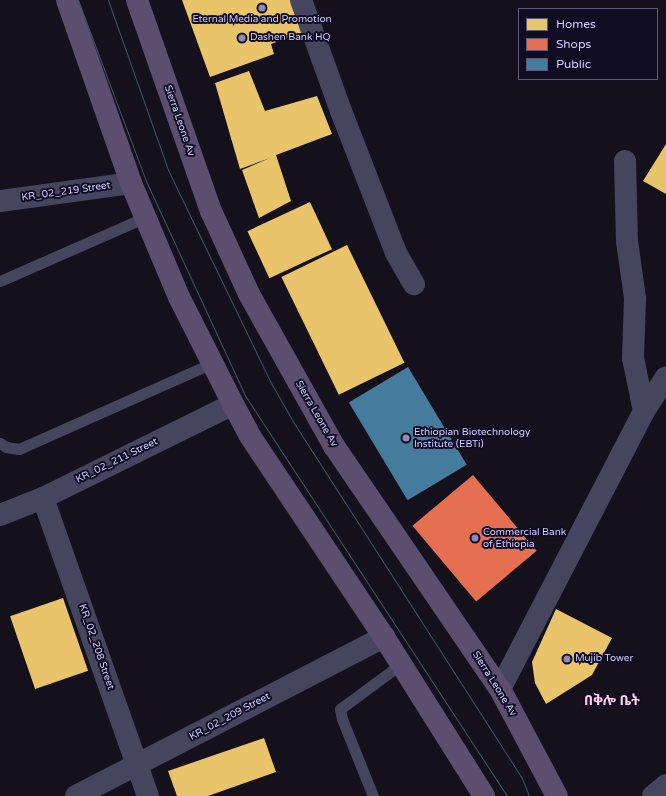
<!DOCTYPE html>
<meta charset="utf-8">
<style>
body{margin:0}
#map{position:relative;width:666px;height:796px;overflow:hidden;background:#14111d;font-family:"Varela Round","Noto Sans Ethiopic",sans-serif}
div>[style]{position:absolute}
.homes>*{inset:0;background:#e9c46a;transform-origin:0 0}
.shops>*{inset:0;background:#e76f51;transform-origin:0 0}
.public>*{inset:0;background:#457b9d;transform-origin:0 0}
.service>*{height:11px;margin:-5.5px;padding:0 5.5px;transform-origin:5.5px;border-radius:5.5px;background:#46455e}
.minor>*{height:22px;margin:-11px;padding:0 11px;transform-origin:11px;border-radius:11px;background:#46455e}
.primary>*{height:22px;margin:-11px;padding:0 11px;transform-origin:11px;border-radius:11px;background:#5b4e6f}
.tram>*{height:1px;margin:-0.5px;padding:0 0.5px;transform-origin:0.5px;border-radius:0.5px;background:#3f5567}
.dots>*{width:11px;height:11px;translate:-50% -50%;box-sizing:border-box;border:2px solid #100c22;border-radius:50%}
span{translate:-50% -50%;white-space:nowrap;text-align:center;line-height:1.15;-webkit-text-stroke:4px #100c22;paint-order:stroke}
.poi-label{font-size:10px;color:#d2ccff}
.left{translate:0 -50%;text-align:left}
.street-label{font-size:10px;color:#d2ccff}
.district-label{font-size:14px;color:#ffceed;font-weight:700}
.legend{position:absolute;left:518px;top:8px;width:140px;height:72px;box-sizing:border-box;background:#100c22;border:1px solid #5e597a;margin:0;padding:5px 7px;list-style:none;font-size:12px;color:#d2ccff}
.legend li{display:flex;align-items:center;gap:8px;height:20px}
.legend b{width:20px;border:1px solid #5e597a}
</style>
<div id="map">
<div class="homes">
<i style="clip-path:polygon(182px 0,292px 0,304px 32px,271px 44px,274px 54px,210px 77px)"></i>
<i style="clip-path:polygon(249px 71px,265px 111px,317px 96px,332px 134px,276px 155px,291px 201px,259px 218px,242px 170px,270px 158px,240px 169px,215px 83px)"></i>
<i style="clip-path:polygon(666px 144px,666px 194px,643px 181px)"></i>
<i style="left:310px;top:202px;width:52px;height:69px;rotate:65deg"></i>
<i style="left:347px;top:245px;width:131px;height:73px;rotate:64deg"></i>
<i style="left:63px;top:598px;width:77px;height:56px;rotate:71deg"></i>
<i style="clip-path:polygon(556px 609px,612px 638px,592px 675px,546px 704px,535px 683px,532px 662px)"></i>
<i style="clip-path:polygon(264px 738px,276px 772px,208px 796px,177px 796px,168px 771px)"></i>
</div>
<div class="shops">
<i style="left:473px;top:475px;width:99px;height:79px;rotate:50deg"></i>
</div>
<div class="public">
<i style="left:408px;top:367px;width:114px;height:69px;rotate:59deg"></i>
</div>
<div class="service">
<i style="left:0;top:281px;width:159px;rotate:-23.7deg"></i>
<i style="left:0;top:443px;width:7px;rotate:34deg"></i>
<i style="left:6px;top:447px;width:13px;rotate:9deg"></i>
<i style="left:19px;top:449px;width:211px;rotate:-24deg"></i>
<i style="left:373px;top:796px;width:83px;rotate:-111.9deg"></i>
<i style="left:342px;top:719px;width:10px;rotate:-101deg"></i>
<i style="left:340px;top:709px;width:76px;rotate:-36.4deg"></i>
</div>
<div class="minor">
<i style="left:301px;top:0;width:118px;rotate:70.2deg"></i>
<i style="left:341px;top:111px;width:152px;rotate:68.8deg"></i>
<i style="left:396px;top:253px;width:36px;rotate:60deg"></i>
<i style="left:625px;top:161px;width:80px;rotate:88.6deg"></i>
<i style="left:627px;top:241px;width:58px;rotate:82deg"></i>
<i style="left:635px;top:298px;width:60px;rotate:91.9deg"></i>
<i style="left:633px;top:358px;width:54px;rotate:78.3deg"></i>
<i style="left:0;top:201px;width:132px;rotate:-7.8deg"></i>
<i style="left:43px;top:498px;width:316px;rotate:70.6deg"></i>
<i style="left:0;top:515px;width:46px;rotate:-21.6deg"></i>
<i style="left:43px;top:498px;width:212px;rotate:-26.3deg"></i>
<i style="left:500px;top:689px;width:313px;rotate:-62.6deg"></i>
<i style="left:644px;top:411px;width:40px;rotate:-57.1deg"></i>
<i style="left:76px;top:796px;width:347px;rotate:-27.3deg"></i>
<i style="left:653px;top:796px;width:17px;rotate:-40deg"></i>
</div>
<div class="primary">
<i style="left:67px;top:0;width:194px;rotate:70.7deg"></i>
<i style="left:131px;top:183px;width:124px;rotate:67.2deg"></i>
<i style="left:179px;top:297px;width:120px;rotate:63.2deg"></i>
<i style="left:233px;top:404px;width:36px;rotate:62deg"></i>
<i style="left:250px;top:436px;width:242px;rotate:56.3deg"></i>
<i style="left:384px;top:637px;width:188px;rotate:57.8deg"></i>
<i style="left:137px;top:0;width:224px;rotate:70.7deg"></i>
<i style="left:211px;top:211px;width:91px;rotate:65.4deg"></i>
<i style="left:249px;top:294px;width:174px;rotate:60.8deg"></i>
<i style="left:334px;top:446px;width:294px;rotate:55.7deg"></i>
<i style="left:500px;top:689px;width:121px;rotate:62deg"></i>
</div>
<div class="tram">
<i style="left:78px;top:0;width:193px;rotate:69.4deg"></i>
<i style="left:146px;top:181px;width:238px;rotate:65.2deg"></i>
<i style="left:246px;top:397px;width:477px;rotate:56.8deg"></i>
<i style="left:108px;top:0;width:182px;rotate:70.5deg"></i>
<i style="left:169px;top:172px;width:232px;rotate:64.2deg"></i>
<i style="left:270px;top:381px;width:48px;rotate:60.3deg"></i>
<i style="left:294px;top:423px;width:420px;rotate:57.3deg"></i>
<i style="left:521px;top:776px;width:22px;rotate:68deg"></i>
</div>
<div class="dots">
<i style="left:262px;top:8px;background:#908bb0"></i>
<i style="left:242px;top:38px;background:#908bb0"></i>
<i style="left:406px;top:438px;background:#908bb0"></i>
<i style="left:475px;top:538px;background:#908bb0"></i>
<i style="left:567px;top:659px;background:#908bb0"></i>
</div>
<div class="poi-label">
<span style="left:262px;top:20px">Eternal Media and Promotion</span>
<span class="left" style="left:250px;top:38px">Dashen Bank HQ</span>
<span class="left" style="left:414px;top:438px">Ethiopian Biotechnology<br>Institute (EBTi)</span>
<span class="left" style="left:483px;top:538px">Commercial Bank<br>of Ethiopia</span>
<span class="left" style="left:575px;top:659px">Mujib Tower</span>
</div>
<div class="street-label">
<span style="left:179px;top:121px;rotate:71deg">Sierra Leone Av</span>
<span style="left:66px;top:192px;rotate:-8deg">KR_02_219 Street</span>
<span style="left:316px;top:414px;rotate:60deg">Sierra Leone Av</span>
<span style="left:117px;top:461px;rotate:-26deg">KR_02_211 Street</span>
<span style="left:96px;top:647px;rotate:71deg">KR_02_208 Street</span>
<span style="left:494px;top:684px;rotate:58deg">Sierra Leone Av</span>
<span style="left:230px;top:717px;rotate:-28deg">KR_02_209 Street</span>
</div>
<div class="district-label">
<span style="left:612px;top:701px">በቅሎ ቤት</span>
</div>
<ul class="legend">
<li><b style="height:11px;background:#e9c46a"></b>Homes</li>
<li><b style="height:11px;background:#e76f51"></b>Shops</li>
<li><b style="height:11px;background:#457b9d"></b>Public</li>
</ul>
</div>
